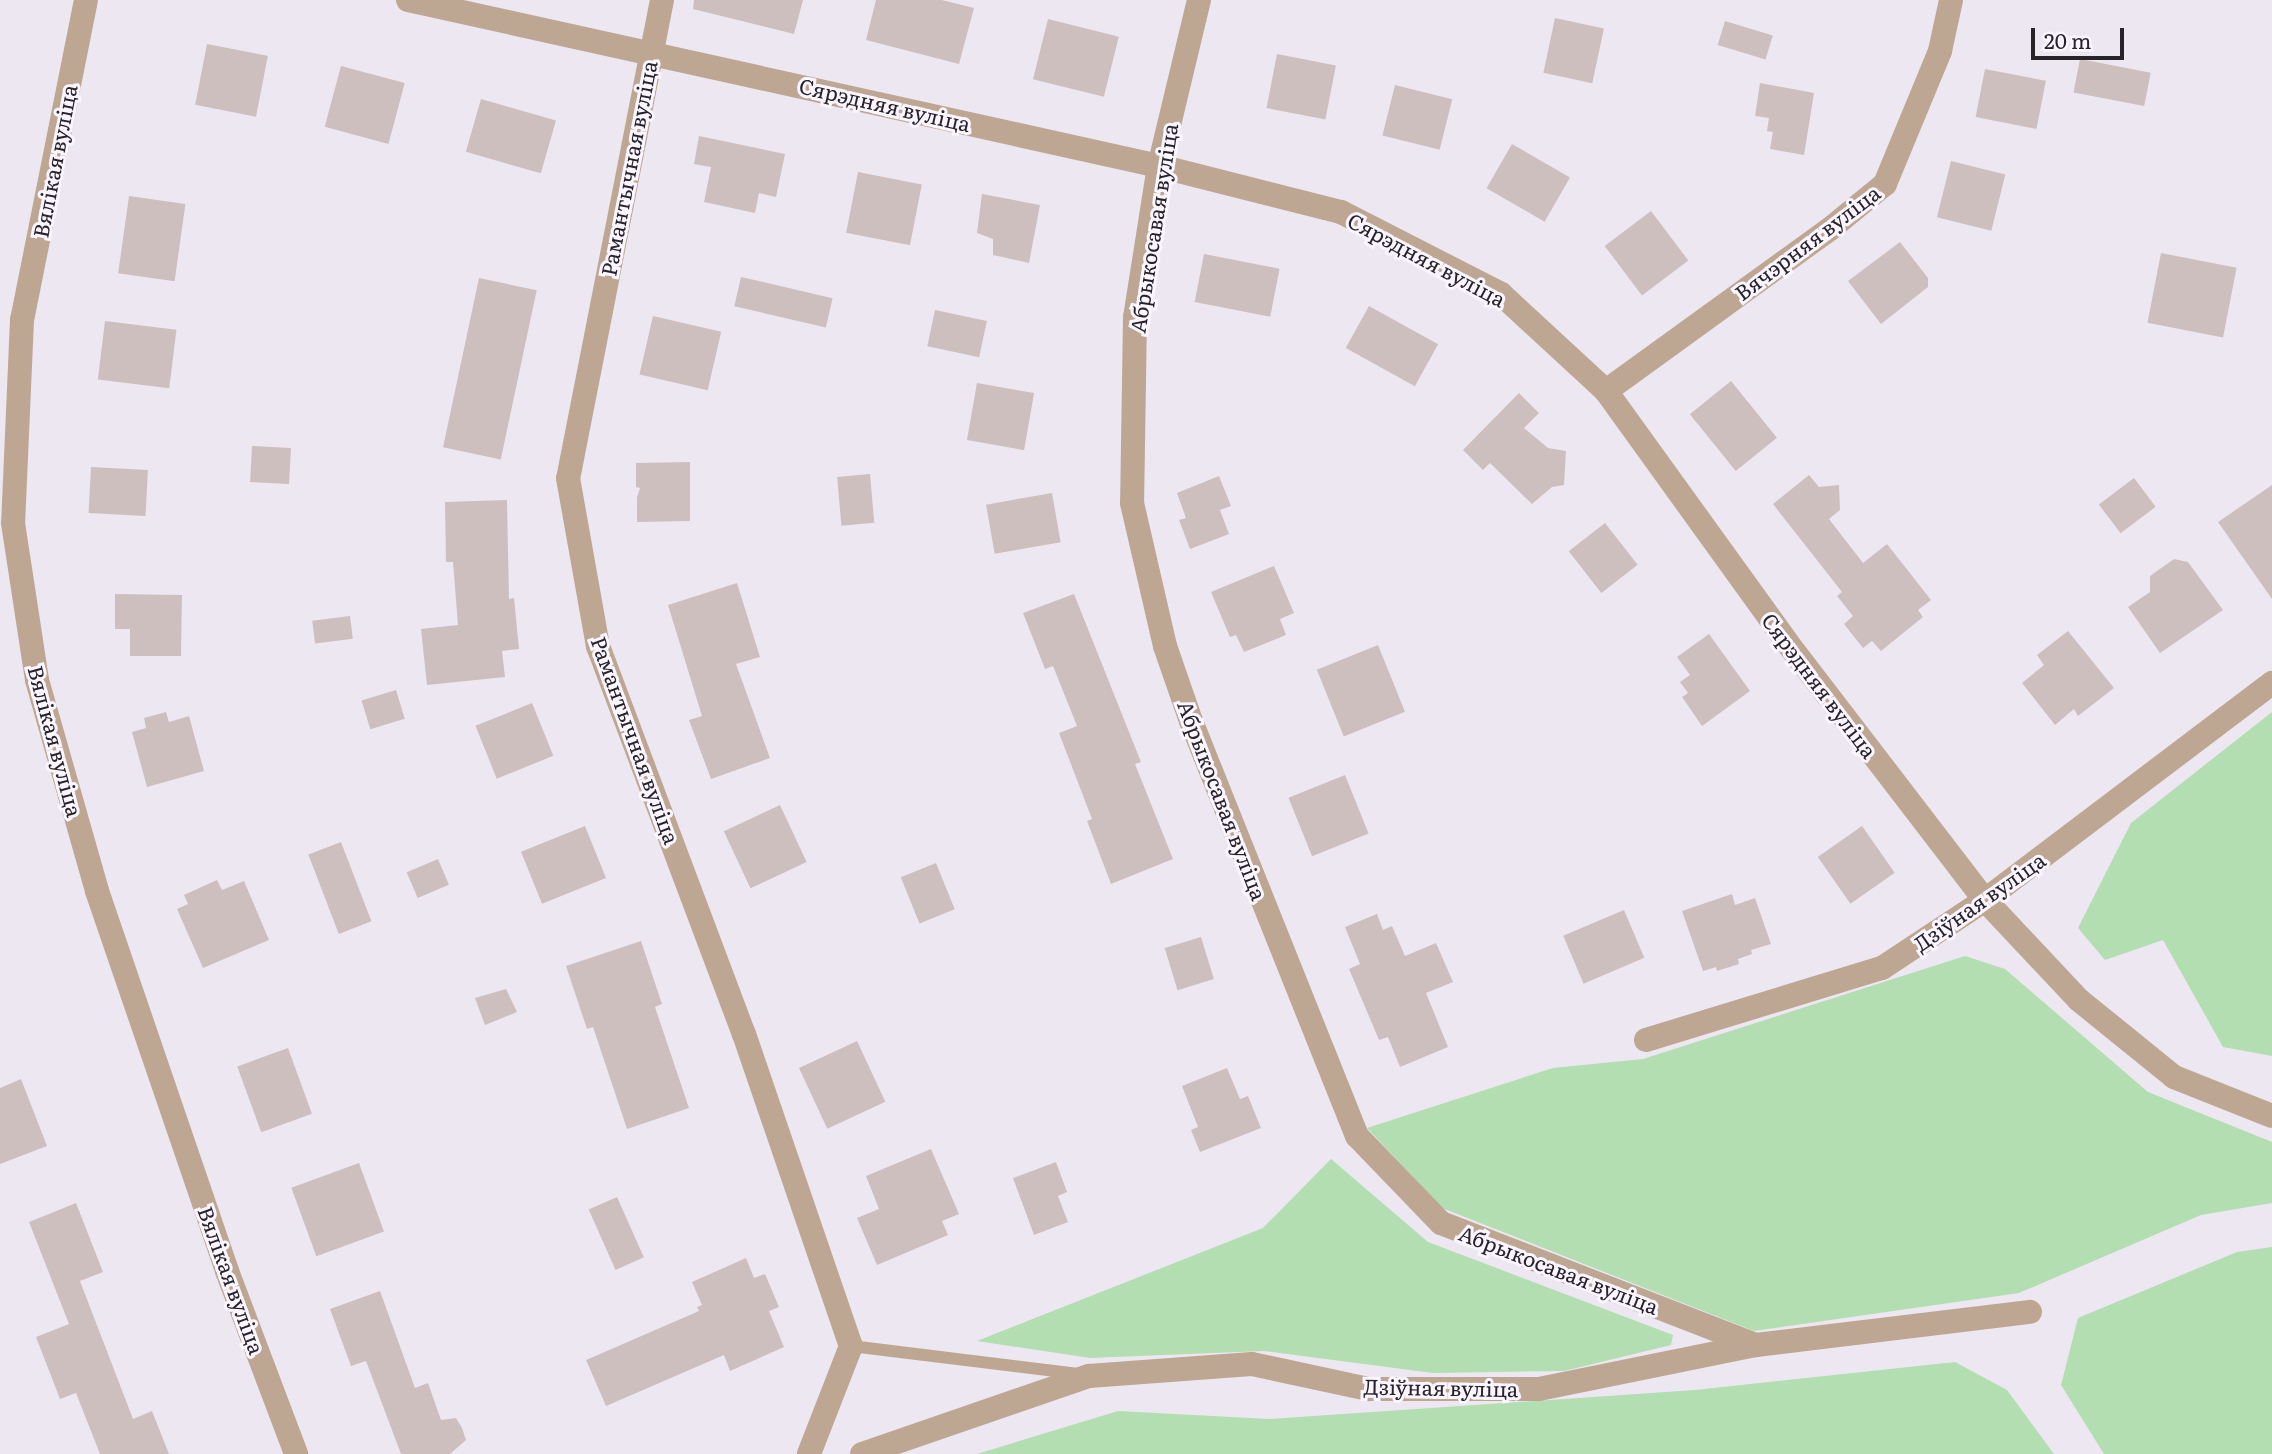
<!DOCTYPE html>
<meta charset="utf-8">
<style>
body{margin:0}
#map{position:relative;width:2272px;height:1454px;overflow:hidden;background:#ede7f2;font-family:Literata,serif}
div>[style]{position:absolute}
.green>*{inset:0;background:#b2deb1}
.building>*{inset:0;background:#cebfbf;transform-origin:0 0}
.service>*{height:12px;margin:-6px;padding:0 6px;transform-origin:6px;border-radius:6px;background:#bda793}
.minor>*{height:24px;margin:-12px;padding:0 12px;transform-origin:12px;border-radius:12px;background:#bda793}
span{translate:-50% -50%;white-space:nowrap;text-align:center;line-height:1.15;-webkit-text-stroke:6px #faf5fe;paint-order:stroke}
.street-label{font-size:21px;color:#262428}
.scale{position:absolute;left:2031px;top:28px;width:93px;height:32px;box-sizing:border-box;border:4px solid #262428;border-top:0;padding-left:9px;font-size:21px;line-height:24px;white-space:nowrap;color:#262428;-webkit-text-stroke:5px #faf5fe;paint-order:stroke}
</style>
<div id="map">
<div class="green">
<i style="clip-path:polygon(2272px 712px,2272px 1056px,2223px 1047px,2163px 940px,2105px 960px,2078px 928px,2131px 823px)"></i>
<i style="clip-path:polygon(1965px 956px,2005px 969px,2148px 1092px,2272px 1142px,2272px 1203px,2201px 1215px,2019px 1293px,1754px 1331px,1442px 1208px,1367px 1128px,1553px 1068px,1643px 1059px)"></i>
<i style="clip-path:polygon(1331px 1159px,1428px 1242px,1673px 1335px,1671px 1345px,1564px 1371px,1433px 1373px,1264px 1351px,1090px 1358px,977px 1341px,1263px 1228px)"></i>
<i style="clip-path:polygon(2272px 1247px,2272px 1454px,2104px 1454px,2061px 1385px,2078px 1318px,2237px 1252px)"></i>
<i style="clip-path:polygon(1955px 1362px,2007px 1390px,2054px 1454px,977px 1454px,1118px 1411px,1269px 1419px,1695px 1390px)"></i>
</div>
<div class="building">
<i style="clip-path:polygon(694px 0,803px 0,794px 34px,693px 9px)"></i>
<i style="clip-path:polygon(876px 0,942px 0,974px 8px,959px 64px,866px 40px)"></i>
<i style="left:1555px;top:18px;width:50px;height:56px;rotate:12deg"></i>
<i style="left:1048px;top:19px;width:73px;height:62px;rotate:14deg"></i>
<i style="left:1725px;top:21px;width:50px;height:25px;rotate:17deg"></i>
<i style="left:207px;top:44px;width:62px;height:62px;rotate:11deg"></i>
<i style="left:1277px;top:54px;width:60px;height:55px;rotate:11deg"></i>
<i style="left:2080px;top:59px;width:72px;height:34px;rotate:11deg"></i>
<i style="left:341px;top:66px;width:66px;height:63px;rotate:15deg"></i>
<i style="left:1985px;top:69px;width:62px;height:49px;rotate:11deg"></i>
<i style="clip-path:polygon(1760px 83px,1814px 93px,1804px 155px,1770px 149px,1773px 132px,1767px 131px,1769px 118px,1755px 116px)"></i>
<i style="left:1395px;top:85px;width:59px;height:52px;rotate:14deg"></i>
<i style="left:481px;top:99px;width:78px;height:55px;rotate:16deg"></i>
<i style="clip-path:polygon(699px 136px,785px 154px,776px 197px,759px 193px,755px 213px,704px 202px,711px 167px,694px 164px)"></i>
<i style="left:1512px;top:144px;width:67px;height:51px;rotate:30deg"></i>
<i style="left:1951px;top:161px;width:56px;height:58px;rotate:14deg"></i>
<i style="left:858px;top:172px;width:65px;height:62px;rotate:11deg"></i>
<i style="clip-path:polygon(982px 194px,1040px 205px,1029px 263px,993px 255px,993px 239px,977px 233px)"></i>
<i style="left:129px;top:196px;width:57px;height:78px;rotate:8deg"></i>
<i style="left:1651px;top:211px;width:62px;height:58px;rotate:53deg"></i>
<i style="clip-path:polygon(1900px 242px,1928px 278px,1928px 287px,1881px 324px,1848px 281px)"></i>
<i style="left:2161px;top:253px;width:77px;height:71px;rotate:11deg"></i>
<i style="left:1204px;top:254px;width:77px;height:49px;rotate:11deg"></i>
<i style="left:741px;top:277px;width:94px;height:30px;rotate:13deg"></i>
<i style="left:479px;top:278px;width:59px;height:173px;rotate:12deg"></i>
<i style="left:1369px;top:306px;width:79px;height:48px;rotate:29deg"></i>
<i style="left:935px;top:310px;width:53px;height:37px;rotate:12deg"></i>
<i style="left:653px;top:316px;width:70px;height:60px;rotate:13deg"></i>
<i style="left:105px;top:321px;width:72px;height:59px;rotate:7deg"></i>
<i style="left:1731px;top:381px;width:73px;height:53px;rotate:51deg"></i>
<i style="left:977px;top:383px;width:58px;height:58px;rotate:10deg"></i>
<i style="clip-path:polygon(1519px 393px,1539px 413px,1524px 428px,1548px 448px,1566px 451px,1564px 485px,1552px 487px,1532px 504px,1490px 463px,1483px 470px,1463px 450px)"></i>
<i style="left:252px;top:446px;width:39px;height:36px;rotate:3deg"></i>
<i style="clip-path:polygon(690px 462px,690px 521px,637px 522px,637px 497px,640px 488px,636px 487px,636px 463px)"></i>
<i style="left:91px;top:467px;width:57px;height:46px;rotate:3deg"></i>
<i style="left:870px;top:474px;width:49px;height:33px;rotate:85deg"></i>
<i style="clip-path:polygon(1809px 475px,1819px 487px,1839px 485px,1840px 510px,1829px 519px,1863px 563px,1887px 544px,1931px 600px,1918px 610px,1923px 617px,1881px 651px,1872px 641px,1863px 648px,1844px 624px,1853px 616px,1837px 596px,1842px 592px,1773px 504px)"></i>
<i style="clip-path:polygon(1219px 476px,1231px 506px,1220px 510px,1229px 534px,1190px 549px,1179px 520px,1186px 518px,1177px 493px)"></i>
<i style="left:2134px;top:478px;width:36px;height:44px;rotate:53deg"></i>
<i style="clip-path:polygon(2272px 485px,2272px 599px,2218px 522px)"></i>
<i style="left:1052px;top:493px;width:50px;height:67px;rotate:80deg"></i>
<i style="clip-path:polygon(507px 500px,509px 599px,514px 598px,519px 649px,502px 651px,505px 677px,427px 685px,421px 629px,458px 625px,453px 562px,446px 562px,445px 502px)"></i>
<i style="left:1605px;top:523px;width:53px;height:46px;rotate:52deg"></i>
<i style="clip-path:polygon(2174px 559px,2188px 562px,2223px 610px,2160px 653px,2128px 607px,2150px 592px,2150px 576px)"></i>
<i style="clip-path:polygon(1274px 566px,1294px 613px,1280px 619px,1286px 635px,1244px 652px,1236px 635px,1230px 637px,1211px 592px)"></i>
<i style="clip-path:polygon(737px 583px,760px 657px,736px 664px,770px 758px,711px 779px,689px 720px,702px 716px,668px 605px)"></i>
<i style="clip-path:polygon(115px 594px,182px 595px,181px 656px,130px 656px,130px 629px,115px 629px)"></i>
<i style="clip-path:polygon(1074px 594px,1141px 762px,1135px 764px,1173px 859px,1111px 884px,1087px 821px,1092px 819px,1059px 733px,1077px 726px,1053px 666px,1045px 669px,1023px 613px)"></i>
<i style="left:350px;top:616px;width:23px;height:38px;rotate:83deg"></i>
<i style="clip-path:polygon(2068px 631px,2114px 688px,2078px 716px,2074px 709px,2055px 725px,2022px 683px,2044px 665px,2037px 655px)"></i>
<i style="clip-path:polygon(1709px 634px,1750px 691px,1702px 726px,1682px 697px,1688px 693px,1680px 682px,1690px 675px,1677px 657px)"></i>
<i style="left:1378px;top:645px;width:72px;height:66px;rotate:68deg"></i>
<i style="left:396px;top:690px;width:30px;height:36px;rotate:73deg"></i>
<i style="left:532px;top:703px;width:57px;height:61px;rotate:68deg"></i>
<i style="clip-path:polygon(166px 712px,169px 722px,189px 716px,204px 771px,147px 787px,132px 732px,146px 728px,144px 718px)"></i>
<i style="left:1345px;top:775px;width:63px;height:61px;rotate:68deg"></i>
<i style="left:780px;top:805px;width:63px;height:62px;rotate:65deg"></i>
<i style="left:585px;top:826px;width:56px;height:69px;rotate:68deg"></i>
<i style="left:1862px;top:826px;width:57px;height:54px;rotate:55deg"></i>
<i style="left:341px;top:842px;width:85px;height:35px;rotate:69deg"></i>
<i style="left:438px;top:859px;width:28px;height:34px;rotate:67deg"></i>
<i style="left:936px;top:863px;width:50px;height:38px;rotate:68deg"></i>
<i style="clip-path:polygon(217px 880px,222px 890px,244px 881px,269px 940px,203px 968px,177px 909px,188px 904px,184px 895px)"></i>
<i style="clip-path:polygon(1732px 894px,1735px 905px,1755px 898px,1771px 944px,1751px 950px,1752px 954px,1738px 959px,1739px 964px,1717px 971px,1716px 967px,1703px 971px,1682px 911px)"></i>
<i style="left:1624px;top:910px;width:52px;height:66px;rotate:67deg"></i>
<i style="clip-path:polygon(1377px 914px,1383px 930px,1392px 926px,1405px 956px,1436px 943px,1453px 982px,1426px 993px,1448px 1047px,1400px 1067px,1388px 1037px,1379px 1040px,1349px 969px,1360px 964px,1345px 927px)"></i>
<i style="left:1201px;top:937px;width:44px;height:38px;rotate:73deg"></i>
<i style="clip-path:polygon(641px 941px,662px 1004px,655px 1007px,689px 1108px,627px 1129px,593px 1027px,587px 1029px,566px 966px)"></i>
<i style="clip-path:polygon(506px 989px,517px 1012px,485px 1025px,475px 998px)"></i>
<i style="left:857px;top:1041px;width:67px;height:64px;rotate:65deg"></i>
<i style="left:288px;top:1048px;width:70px;height:54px;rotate:70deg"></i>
<i style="clip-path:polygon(1227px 1068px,1240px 1099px,1248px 1096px,1261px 1128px,1200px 1152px,1191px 1130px,1198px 1127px,1182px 1086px)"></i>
<i style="clip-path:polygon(21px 1079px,47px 1146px,0 1164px,0 1088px)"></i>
<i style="clip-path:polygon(931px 1149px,959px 1214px,942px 1221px,948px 1235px,877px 1265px,857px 1218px,879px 1209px,866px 1176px)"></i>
<i style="clip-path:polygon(1056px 1162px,1067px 1192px,1058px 1196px,1068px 1222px,1034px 1235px,1013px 1178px)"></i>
<i style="left:359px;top:1163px;width:73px;height:72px;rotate:70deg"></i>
<i style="left:617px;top:1197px;width:66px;height:31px;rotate:66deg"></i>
<i style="clip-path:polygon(76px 1203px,103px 1272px,80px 1281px,133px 1419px,152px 1411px,169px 1454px,100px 1454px,76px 1393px,60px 1399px,36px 1337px,69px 1324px,29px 1222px)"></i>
<i style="clip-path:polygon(746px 1258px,754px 1278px,765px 1274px,779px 1307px,769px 1311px,784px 1347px,730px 1371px,724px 1355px,606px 1406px,586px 1360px,699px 1311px,697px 1307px,702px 1305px,692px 1282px)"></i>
<i style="clip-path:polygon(380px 1291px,415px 1388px,428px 1383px,441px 1420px,456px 1418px,462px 1428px,466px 1440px,450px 1454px,401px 1454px,366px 1361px,351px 1366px,330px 1309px)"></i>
</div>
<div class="service">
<i style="left:851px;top:1346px;width:229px;rotate:7deg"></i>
</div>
<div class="minor">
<i style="left:86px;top:0;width:326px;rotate:101.3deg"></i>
<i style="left:22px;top:320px;width:203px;rotate:92.5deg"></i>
<i style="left:13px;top:523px;width:159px;rotate:81.3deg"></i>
<i style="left:37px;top:680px;width:219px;rotate:74.1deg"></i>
<i style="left:97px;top:891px;width:402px;rotate:71.1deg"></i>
<i style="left:227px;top:1271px;width:196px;rotate:69.3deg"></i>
<i style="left:408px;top:0;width:769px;rotate:12.46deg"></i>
<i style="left:1159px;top:166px;width:188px;rotate:14.2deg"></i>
<i style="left:1341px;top:212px;width:180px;rotate:27.1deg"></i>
<i style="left:1501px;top:294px;width:143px;rotate:42.7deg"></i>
<i style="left:1606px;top:391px;width:324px;rotate:54.2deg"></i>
<i style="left:1796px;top:654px;width:310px;rotate:52.5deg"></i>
<i style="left:1985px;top:900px;width:137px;rotate:46.8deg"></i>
<i style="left:2079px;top:1000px;width:122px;rotate:39deg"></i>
<i style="left:2174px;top:1077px;width:105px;rotate:21.7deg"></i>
<i style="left:662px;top:0;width:487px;rotate:101.1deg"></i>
<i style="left:568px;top:478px;width:171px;rotate:79.9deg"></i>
<i style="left:598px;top:646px;width:415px;rotate:69.4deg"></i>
<i style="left:744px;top:1034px;width:330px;rotate:71.1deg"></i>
<i style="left:851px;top:1346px;width:116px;rotate:111.3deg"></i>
<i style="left:1199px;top:0;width:171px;rotate:103.5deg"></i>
<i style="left:1159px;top:166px;width:153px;rotate:99deg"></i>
<i style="left:1135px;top:317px;width:186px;rotate:90.9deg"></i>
<i style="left:1132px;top:503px;width:147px;rotate:77deg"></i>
<i style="left:1165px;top:646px;width:79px;rotate:70.9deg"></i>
<i style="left:1191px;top:721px;width:447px;rotate:68.2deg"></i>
<i style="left:1357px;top:1136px;width:121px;rotate:46deg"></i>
<i style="left:1441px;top:1223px;width:338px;rotate:21.2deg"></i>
<i style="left:1606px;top:391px;width:276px;rotate:-35.9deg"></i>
<i style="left:1830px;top:229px;width:71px;rotate:-39.3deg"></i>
<i style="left:1885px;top:184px;width:144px;rotate:-67.5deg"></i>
<i style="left:1940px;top:51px;width:52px;rotate:-77.8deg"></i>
<i style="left:1646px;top:1040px;width:247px;rotate:-17deg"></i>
<i style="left:1882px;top:968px;width:123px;rotate:-33.4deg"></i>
<i style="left:1985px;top:900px;width:360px;rotate:-37.1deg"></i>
<i style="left:862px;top:1454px;width:240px;rotate:-19deg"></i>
<i style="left:1089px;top:1376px;width:163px;rotate:-4.2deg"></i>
<i style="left:1252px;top:1364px;width:120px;rotate:12.1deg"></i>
<i style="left:1369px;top:1389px;width:170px"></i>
<i style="left:1539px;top:1389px;width:221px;rotate:-11.5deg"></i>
<i style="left:1756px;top:1345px;width:276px;rotate:-6.9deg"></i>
</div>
<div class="street-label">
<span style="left:885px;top:104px;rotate:13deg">Сярэдняя вуліца</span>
<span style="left:54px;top:161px;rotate:-79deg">Вялікая вуліца</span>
<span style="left:628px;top:168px;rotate:-79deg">Рамантычная вуліца</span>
<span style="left:1153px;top:228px;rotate:-81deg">Абрыкосавая вуліца</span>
<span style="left:1807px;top:242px;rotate:-37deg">Вячэрняя вуліца</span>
<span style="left:1427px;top:259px;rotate:28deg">Сярэдняя вуліца</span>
<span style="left:1820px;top:685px;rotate:53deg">Сярэдняя вуліца</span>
<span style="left:636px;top:740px;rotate:70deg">Рамантычная вуліца</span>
<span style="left:56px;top:741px;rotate:75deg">Вялікая вуліца</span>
<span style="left:1223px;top:800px;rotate:69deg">Абрыкосавая вуліца</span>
<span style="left:1979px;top:901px;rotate:-35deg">Дзіўная вуліца</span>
<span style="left:1559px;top:1269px;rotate:21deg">Абрыкосавая вуліца</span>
<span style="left:232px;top:1280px;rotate:70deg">Вялікая вуліца</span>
<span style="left:1441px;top:1387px;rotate:1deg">Дзіўная вуліца</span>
</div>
<div class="scale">20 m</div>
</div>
